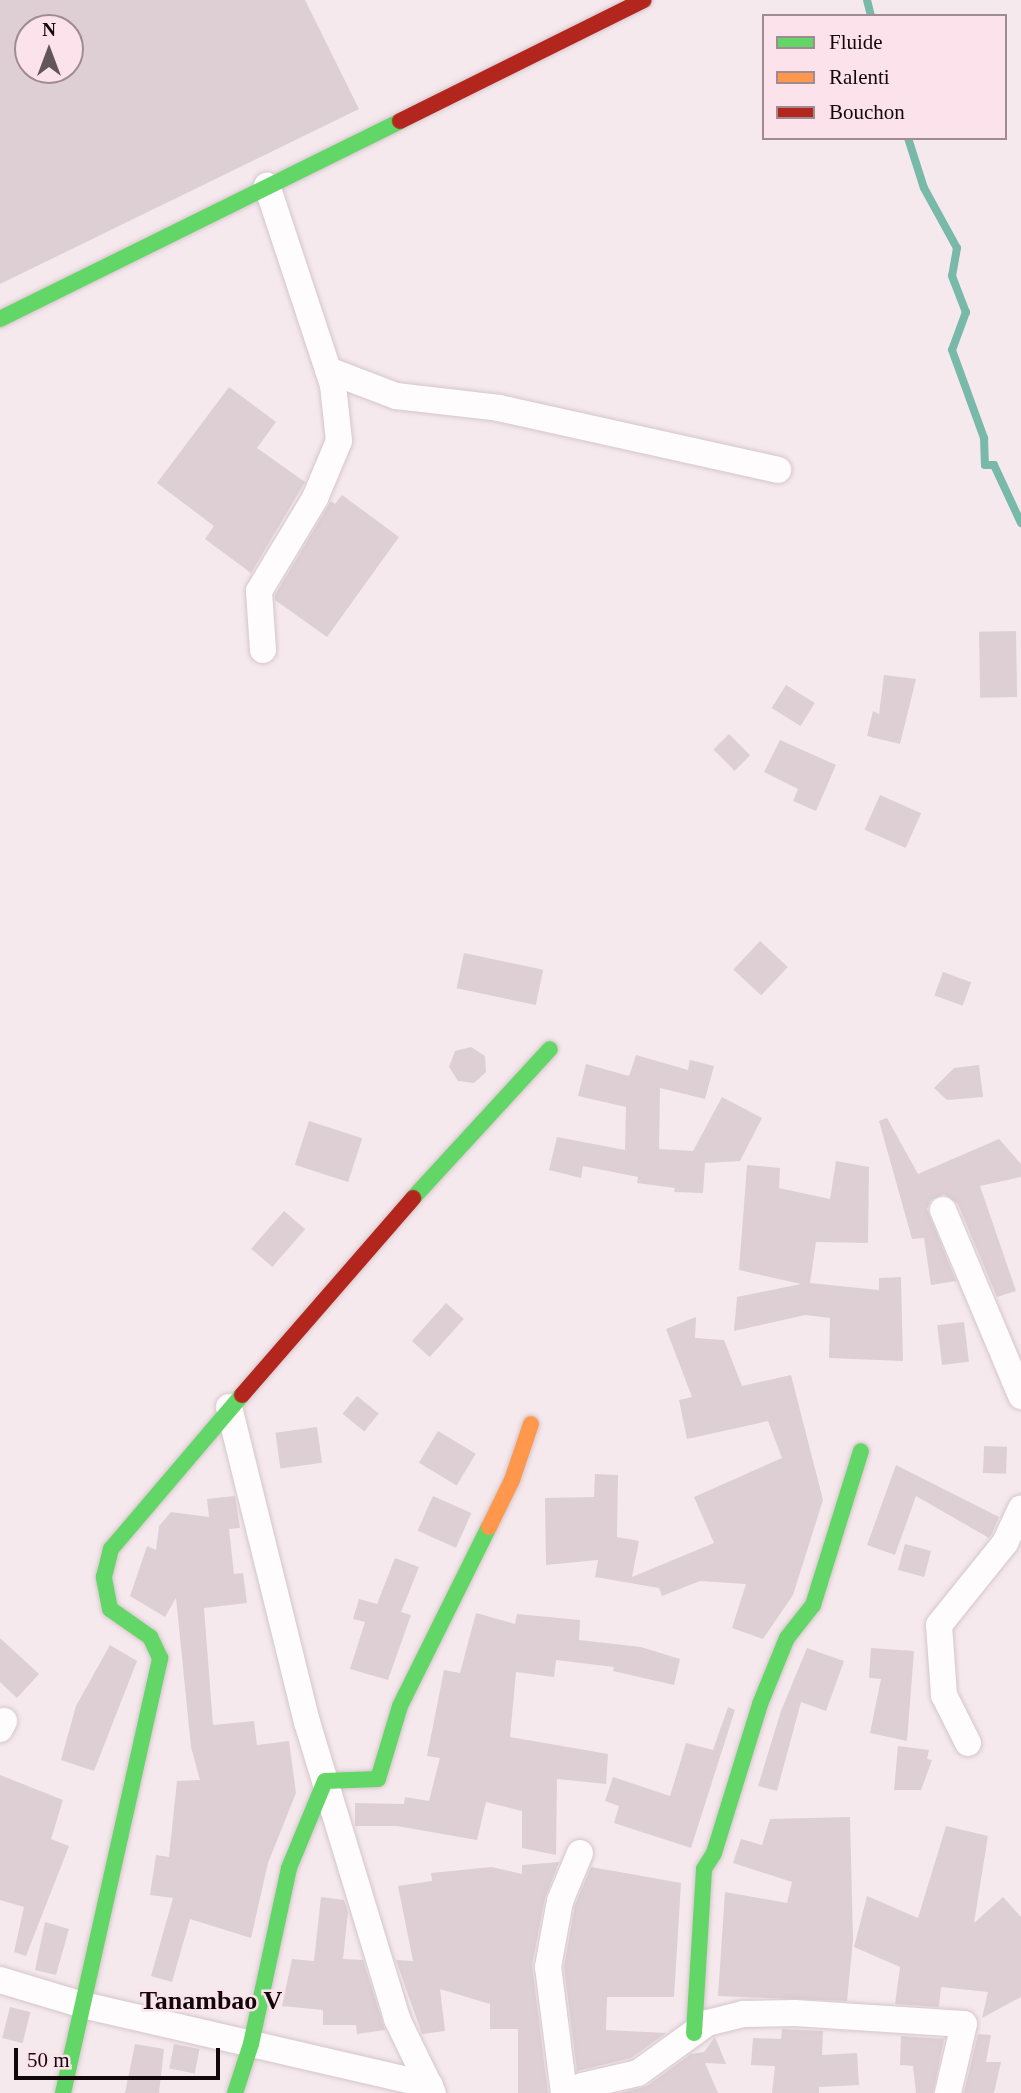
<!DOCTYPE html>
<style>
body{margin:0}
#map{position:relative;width:1021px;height:2093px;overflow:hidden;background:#f6e9ed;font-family:Georgia,serif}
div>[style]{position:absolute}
.stream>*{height:8px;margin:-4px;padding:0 4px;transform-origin:4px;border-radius:4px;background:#79b9aa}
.building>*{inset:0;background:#ddcfd4;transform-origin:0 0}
.roads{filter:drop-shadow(0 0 2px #d4c6cb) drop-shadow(0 0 2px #d4c6cb)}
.street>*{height:26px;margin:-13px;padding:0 13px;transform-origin:13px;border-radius:13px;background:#fefcfc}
.fast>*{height:16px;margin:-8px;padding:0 8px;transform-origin:8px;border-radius:8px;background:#63d668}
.slow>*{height:16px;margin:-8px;padding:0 8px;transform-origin:8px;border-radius:8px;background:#ff974d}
.jam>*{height:16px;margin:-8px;padding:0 8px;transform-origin:8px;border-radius:8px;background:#b3261e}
span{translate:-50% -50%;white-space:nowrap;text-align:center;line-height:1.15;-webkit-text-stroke:5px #fce3eb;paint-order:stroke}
.district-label{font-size:26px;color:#14070c;font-weight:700}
.legend{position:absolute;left:762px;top:14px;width:245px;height:126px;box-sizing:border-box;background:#fce3eb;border:2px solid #9f8b92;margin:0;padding:9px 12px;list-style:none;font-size:21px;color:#14070c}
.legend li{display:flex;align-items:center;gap:14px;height:35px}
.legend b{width:35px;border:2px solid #9f8b92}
.north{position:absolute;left:14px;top:14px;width:70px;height:70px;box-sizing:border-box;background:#fce3eb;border:2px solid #9f8b92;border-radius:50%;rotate:0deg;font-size:19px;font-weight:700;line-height:28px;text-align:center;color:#14070c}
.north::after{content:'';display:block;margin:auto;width:24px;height:32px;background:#63565b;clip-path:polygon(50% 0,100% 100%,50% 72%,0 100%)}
.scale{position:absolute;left:14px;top:2048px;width:206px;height:32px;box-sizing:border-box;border:4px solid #14070c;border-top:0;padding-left:9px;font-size:21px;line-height:24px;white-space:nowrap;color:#14070c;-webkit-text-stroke:5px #fce3eb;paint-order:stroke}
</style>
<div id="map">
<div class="stream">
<i style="left:867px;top:0;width:16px;rotate:76deg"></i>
<i style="left:908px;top:138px;width:52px;rotate:72.3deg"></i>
<i style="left:924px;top:188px;width:68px;rotate:61.2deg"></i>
<i style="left:957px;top:248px;width:28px;rotate:100deg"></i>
<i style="left:952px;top:276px;width:39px;rotate:69deg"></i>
<i style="left:966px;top:312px;width:40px;rotate:110.2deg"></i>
<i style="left:952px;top:350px;width:94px;rotate:70deg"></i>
<i style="left:984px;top:438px;width:27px;rotate:88deg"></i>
<i style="left:985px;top:465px;width:9px"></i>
<i style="left:994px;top:465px;width:64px;rotate:65deg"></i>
</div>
<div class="building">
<i style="clip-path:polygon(evenodd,0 0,305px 0,359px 109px,0 284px,0 0,28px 28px,70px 28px,70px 70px,28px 70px,28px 28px)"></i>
<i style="clip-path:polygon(229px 387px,276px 422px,257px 448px,305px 482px,251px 573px,205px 539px,214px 526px,157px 483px)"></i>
<i style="clip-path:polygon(342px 495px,399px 537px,327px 637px,275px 600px,275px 595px,331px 501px,335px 504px)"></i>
<i style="left:1016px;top:631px;width:66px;height:37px;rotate:89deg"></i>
<i style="clip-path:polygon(884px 675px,916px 679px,900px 744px,867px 736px,873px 711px,879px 714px)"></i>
<i style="left:786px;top:685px;width:34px;height:27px;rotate:32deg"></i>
<i style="left:729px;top:734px;width:30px;height:22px;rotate:45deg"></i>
<i style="clip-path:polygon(780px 740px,836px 765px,816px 811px,793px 801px,798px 789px,764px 772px)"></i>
<i style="left:880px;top:795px;width:45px;height:38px;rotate:24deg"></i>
<i style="left:760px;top:941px;width:38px;height:39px;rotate:43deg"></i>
<i style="left:464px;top:953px;width:81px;height:36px;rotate:12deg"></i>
<i style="left:943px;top:972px;width:30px;height:25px;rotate:20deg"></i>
<i style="clip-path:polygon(471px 1047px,485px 1056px,486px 1072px,474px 1083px,458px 1081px,449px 1067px,455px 1051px)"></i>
<i style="clip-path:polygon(636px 1055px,688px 1070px,690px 1060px,714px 1066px,705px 1099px,660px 1088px,659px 1149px,693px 1151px,722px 1097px,762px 1118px,740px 1161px,705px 1163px,703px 1193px,674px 1192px,675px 1188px,637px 1183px,638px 1177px,583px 1166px,581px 1178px,549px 1170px,557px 1137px,625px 1150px,626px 1107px,578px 1096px,586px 1064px,629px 1076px)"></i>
<i style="clip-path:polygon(979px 1065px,983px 1097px,947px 1100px,934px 1088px,954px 1068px)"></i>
<i style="clip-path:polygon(887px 1118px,918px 1174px,999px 1139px,1021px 1164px,1021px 1177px,980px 1186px,1016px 1291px,997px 1297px,958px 1204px,944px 1194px,931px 1200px,927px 1209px,956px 1281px,931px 1285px,924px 1238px,912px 1239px,879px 1121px)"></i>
<i style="left:309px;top:1121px;width:56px;height:46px;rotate:18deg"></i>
<i style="clip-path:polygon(836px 1161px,869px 1167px,868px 1243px,816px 1242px,810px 1283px,879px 1290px,879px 1278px,901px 1277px,903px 1361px,829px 1358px,830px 1318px,805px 1315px,734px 1331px,737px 1297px,801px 1284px,739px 1270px,747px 1165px,780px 1168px,779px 1188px,830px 1199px)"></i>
<i style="left:284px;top:1211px;width:28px;height:50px;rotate:41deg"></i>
<i style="left:446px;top:1303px;width:24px;height:51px;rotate:42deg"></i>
<i style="clip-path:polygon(696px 1317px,695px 1338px,724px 1340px,742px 1386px,791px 1375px,823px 1500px,793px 1595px,763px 1639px,732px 1628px,746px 1584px,700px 1581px,662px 1596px,659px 1588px,595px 1577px,598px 1560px,546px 1565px,545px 1498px,594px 1497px,595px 1474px,618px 1475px,617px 1537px,639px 1541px,632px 1577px,714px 1543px,694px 1497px,782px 1458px,768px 1421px,687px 1439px,679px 1400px,692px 1397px,666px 1329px)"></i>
<i style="left:964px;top:1322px;width:40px;height:27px;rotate:83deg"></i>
<i style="left:357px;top:1396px;width:28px;height:23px;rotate:39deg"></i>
<i style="left:317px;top:1427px;width:36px;height:42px;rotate:82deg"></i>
<i style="left:438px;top:1431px;width:44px;height:37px;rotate:31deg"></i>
<i style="left:984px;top:1446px;width:23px;height:27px;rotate:2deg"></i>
<i style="clip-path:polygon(896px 1465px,999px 1517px,991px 1535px,989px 1538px,916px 1496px,895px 1555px,867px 1545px)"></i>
<i style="clip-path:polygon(235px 1496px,240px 1528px,229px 1529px,234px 1574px,243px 1573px,247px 1603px,204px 1608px,213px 1725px,254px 1721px,257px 1745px,289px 1741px,296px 1793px,268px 1863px,251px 1938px,190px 1919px,172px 1982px,151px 1976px,173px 1898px,150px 1895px,156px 1855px,169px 1857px,177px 1781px,200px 1780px,191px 1747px,176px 1598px,165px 1617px,130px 1596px,147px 1546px,156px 1550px,159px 1526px,171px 1512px,209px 1517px,207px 1499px)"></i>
<i style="left:433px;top:1496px;width:42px;height:38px;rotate:24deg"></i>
<i style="left:905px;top:1544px;width:27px;height:27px;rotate:15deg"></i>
<i style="clip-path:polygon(395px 1558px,419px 1567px,401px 1612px,411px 1615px,388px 1680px,350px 1669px,365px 1622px,353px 1619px,359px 1599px,377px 1604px)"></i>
<i style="clip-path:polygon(476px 1613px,515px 1624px,517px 1614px,580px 1620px,579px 1640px,641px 1647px,680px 1659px,674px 1685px,613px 1671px,614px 1667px,556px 1660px,554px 1677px,516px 1672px,510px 1737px,608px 1754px,606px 1784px,557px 1779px,556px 1855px,522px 1848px,522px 1811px,486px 1802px,477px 1840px,397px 1826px,355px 1826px,355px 1803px,404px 1804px,405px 1797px,429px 1801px,440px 1758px,427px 1756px,444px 1670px,460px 1673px)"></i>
<i style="clip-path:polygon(0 1638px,39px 1674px,17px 1698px,0 1682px)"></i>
<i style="clip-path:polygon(110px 1645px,137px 1661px,94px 1771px,61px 1760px,76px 1706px)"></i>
<i style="clip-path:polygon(807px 1648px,844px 1661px,826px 1711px,801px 1702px,777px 1791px,758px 1786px,781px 1711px)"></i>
<i style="clip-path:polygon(871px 1648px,914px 1651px,907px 1741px,870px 1733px,881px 1679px,869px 1678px)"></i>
<i style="clip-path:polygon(728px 1707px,735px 1710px,691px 1848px,614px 1823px,619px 1806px,605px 1801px,613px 1777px,670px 1796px,686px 1743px,713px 1750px)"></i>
<i style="clip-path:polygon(898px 1746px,929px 1750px,927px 1759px,932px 1760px,921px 1790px,894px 1790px)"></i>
<i style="clip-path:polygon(0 1775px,63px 1800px,51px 1839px,69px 1846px,26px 1956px,14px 1952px,24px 1907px,0 1900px)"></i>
<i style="clip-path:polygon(850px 1817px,853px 1940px,847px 2001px,718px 1996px,725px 1892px,787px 1903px,792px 1882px,733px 1863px,741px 1839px,762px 1845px,770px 1819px)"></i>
<i style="clip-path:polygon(946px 1826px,988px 1836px,974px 1923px,1003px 1897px,1021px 1917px,1021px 1997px,982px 2018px,988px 1992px,941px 1987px,939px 2007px,895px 2004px,900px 1967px,854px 1947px,867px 1896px,918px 1918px)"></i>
<i style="clip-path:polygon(559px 1862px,545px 1898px,532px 1965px,548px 2093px,518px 2093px,518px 2029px,490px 2029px,490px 2004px,440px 1989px,445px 2031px,422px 2034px,396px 1960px,413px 1961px,398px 1886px,432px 1881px,431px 1873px,492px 1867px,522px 1874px,522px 1865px)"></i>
<i style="clip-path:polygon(591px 1867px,681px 1883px,674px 1997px,607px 1997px,606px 2030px,666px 2033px,631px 2058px,577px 2071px,564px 1967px,575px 1905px)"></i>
<i style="clip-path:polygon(321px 1897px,344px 1900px,348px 1912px,343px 1959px,363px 1960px,385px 2030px,357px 2034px,356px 2025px,323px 2025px,323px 2010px,282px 2006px,292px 1959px,314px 1961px)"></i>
<i style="clip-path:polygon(45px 1922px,69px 1929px,56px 1975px,35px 1970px)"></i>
<i style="left:10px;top:2007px;width:21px;height:32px;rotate:14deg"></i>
<i style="clip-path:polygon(782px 2029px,823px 2031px,822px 2055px,857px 2053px,859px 2085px,819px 2087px,819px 2093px,772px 2093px,775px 2066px,751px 2065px,753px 2038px,781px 2039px)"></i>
<i style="clip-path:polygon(978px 2034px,991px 2035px,986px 2062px,1001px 2062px,994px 2093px,964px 2093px)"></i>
<i style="clip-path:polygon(901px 2036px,944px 2039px,933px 2093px,916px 2093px,913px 2066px,900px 2065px)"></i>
<i style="clip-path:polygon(715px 2037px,726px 2064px,705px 2063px,718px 2093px,621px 2093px,647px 2086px,691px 2054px,704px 2052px)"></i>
<i style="clip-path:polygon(135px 2044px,164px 2049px,159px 2093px,125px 2093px)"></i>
<i style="left:174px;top:2044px;width:26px;height:25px;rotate:11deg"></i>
</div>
<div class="roads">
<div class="street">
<i style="left:328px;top:370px;width:73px;rotate:20.9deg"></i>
<i style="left:396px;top:396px;width:104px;rotate:6.6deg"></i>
<i style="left:499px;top:408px;width:286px;rotate:12.5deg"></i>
<i style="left:263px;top:650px;width:59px;rotate:-93.9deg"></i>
<i style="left:259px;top:591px;width:109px;rotate:-58.9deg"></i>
<i style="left:315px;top:498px;width:62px;rotate:-67.2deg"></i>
<i style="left:339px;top:441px;width:56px;rotate:-96.1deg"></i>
<i style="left:333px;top:385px;width:210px;rotate:-108.3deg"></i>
<i style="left:943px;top:1210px;width:202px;rotate:67.2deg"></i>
<i style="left:229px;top:1407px;width:325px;rotate:76.1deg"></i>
<i style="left:307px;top:1722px;width:310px;rotate:73.1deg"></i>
<i style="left:397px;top:2019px;width:82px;rotate:64.1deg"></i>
<i style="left:0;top:1729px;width:9px;rotate:-63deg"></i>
<i style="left:968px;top:1743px;width:54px;rotate:-116.6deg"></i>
<i style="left:944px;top:1695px;width:70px;rotate:-94.1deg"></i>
<i style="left:939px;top:1625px;width:105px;rotate:-51.2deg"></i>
<i style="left:1005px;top:1543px;width:38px;rotate:-65deg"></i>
<i style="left:0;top:1980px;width:87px;rotate:16.8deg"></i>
<i style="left:83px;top:2005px;width:356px;rotate:13deg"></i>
<i style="left:564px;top:2093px;width:127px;rotate:-97.2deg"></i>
<i style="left:548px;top:1967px;width:67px;rotate:-79.7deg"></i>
<i style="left:560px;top:1901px;width:52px;rotate:-67.4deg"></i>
<i style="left:573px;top:2093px;width:11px;rotate:-38deg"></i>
<i style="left:582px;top:2086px;width:57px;rotate:-13.1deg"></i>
<i style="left:638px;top:2073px;width:85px;rotate:-35.9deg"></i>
<i style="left:707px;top:2023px;width:38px;rotate:-14deg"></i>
<i style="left:744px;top:2014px;width:51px;rotate:-1.1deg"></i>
<i style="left:795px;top:2013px;width:169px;rotate:3.7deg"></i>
<i style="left:964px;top:2024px;width:71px;rotate:103.1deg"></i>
</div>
<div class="fast">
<i style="left:0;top:319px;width:446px;rotate:-26.3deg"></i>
<i style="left:413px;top:1198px;width:202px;rotate:-47.4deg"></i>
<i style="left:694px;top:2033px;width:164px;rotate:-86.5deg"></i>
<i style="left:704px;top:1869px;width:19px;rotate:-58deg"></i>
<i style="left:714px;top:1853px;width:156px;rotate:-72.8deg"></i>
<i style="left:760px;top:1704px;width:71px;rotate:-67.8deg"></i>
<i style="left:787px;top:1638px;width:42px;rotate:-51.8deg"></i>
<i style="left:813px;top:1605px;width:161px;rotate:-72.7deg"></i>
<i style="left:63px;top:2093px;width:446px;rotate:-77.4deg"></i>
<i style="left:160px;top:1658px;width:23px;rotate:-115deg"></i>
<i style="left:150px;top:1637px;width:49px;rotate:-145deg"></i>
<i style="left:110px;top:1609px;width:33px;rotate:-101deg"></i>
<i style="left:104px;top:1577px;width:29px;rotate:-76deg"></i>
<i style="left:111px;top:1549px;width:202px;rotate:-49.6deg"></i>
<i style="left:235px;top:2093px;width:52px;rotate:-71.9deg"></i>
<i style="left:251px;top:2044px;width:180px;rotate:-77.8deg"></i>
<i style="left:289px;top:1868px;width:94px;rotate:-67.5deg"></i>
<i style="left:325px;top:1781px;width:53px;rotate:-2.2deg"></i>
<i style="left:378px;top:1779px;width:76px;rotate:-73.2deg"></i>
<i style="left:400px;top:1706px;width:200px;rotate:-63.6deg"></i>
</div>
<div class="slow">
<i style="left:489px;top:1527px;width:52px;rotate:-63.9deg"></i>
<i style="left:512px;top:1480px;width:59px;rotate:-71.3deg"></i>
</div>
<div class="jam">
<i style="left:400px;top:121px;width:272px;rotate:-26.4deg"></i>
<i style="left:242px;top:1395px;width:261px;rotate:-49deg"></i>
</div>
</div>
<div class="district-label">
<span style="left:211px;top:2001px">Tanambao V</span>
</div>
<ul class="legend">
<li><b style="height:9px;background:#63d668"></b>Fluide</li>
<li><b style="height:9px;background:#ff974d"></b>Ralenti</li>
<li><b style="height:9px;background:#b3261e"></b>Bouchon</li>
</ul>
<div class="north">N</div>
<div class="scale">50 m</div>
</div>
